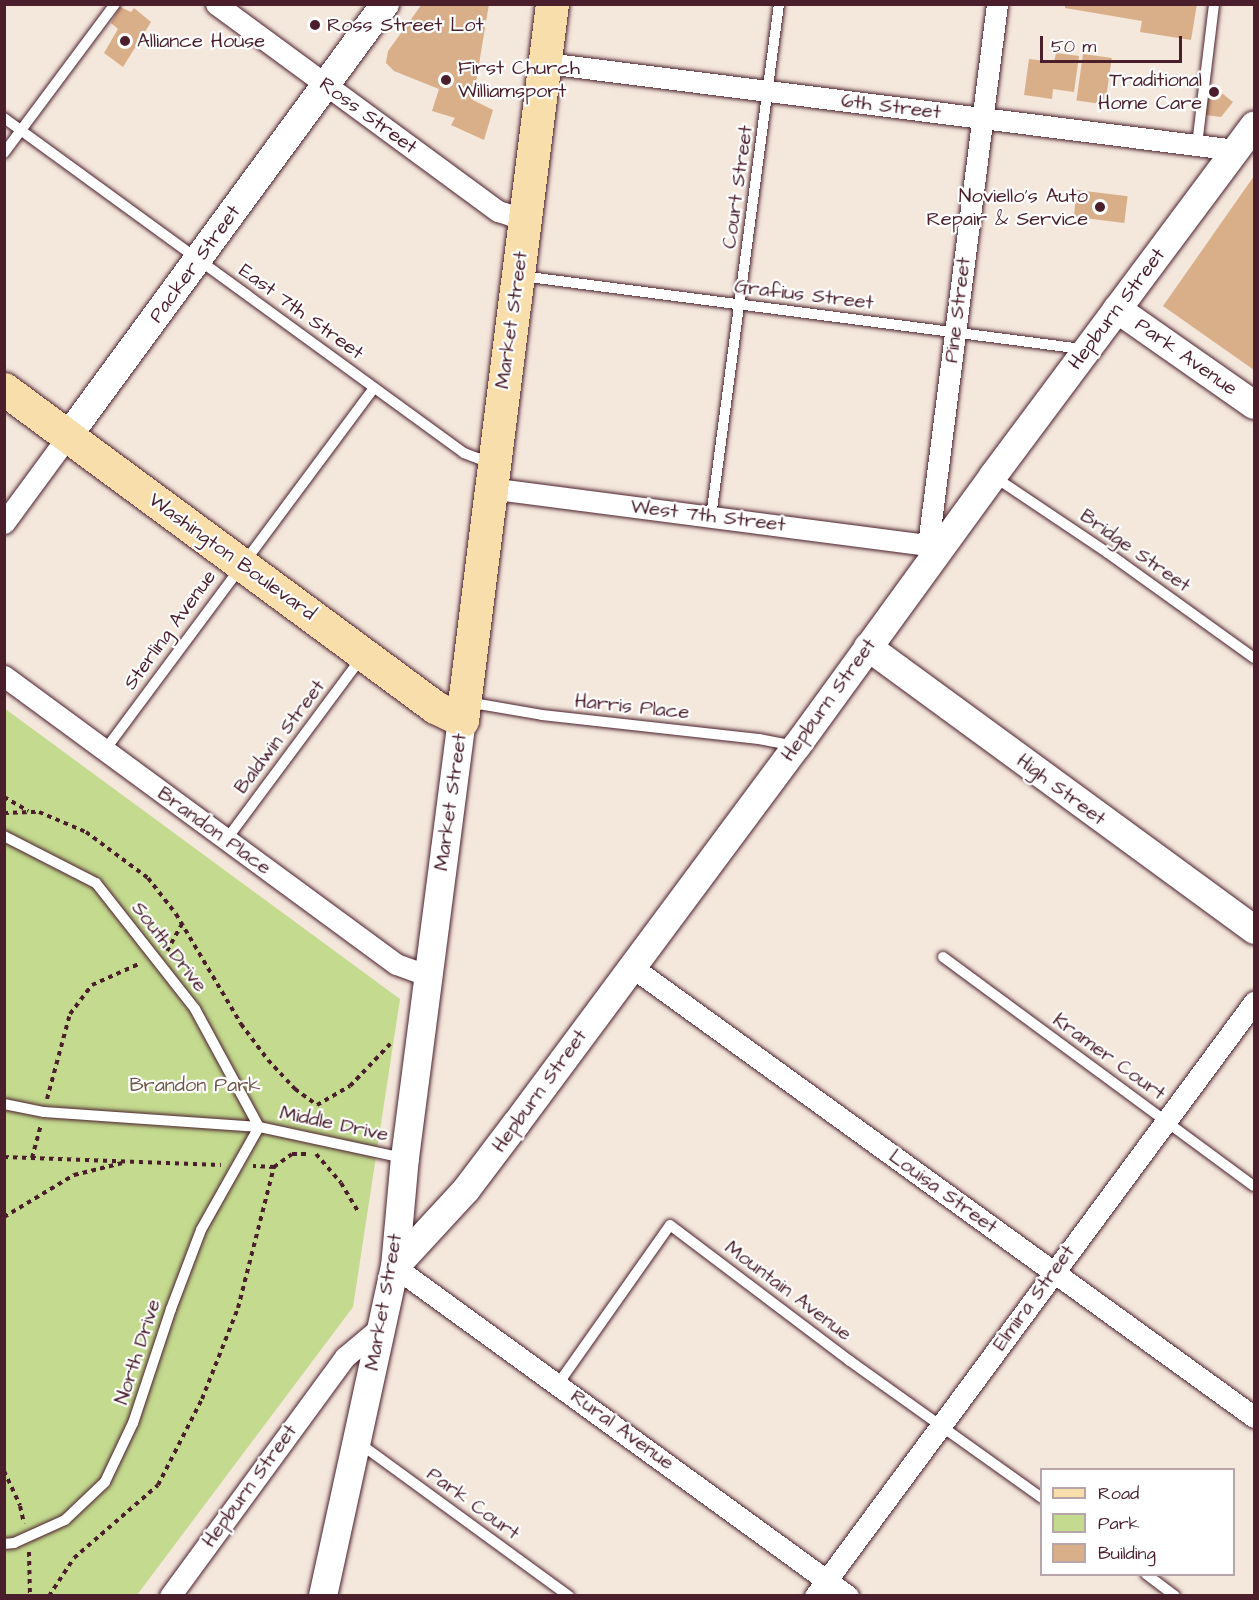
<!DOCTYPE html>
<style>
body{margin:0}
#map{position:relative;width:1259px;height:1600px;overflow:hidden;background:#f4e7dc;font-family:"Architects Daughter",sans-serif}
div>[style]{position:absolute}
.green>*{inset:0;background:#c4da8f}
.building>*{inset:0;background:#d9af8a;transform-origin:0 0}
.path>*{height:4px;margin-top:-2px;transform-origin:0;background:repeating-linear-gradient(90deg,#4a1f2b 0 4.5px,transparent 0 9px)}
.roads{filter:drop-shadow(0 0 2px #4a1f2b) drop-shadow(0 0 2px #4a1f2b)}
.lane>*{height:10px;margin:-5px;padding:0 5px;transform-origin:5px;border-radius:5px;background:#fff}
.street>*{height:21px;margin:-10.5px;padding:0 10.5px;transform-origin:10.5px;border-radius:10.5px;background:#fff}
.secondary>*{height:28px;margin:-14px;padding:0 14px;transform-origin:14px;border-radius:14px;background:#fff}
.primary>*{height:33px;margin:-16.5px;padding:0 16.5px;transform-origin:16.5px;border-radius:16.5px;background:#f8deab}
.dots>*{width:16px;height:16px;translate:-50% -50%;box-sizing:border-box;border:3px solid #fff;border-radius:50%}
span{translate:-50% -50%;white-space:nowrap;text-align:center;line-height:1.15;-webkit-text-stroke:4.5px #fff;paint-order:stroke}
.poi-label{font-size:20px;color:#4a1f2b}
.left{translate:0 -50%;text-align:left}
.right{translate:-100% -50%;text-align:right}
.street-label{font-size:20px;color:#4a1f2b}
.park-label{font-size:20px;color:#6f5749}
.frame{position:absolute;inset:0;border:6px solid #4a1f2b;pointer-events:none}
.legend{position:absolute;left:1040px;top:1468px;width:195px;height:108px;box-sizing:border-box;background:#fff;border:2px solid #b7a5aa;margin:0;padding:8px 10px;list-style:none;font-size:18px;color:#4a1f2b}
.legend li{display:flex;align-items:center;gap:12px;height:30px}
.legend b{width:30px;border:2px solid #b7a5aa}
.scale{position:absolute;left:1040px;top:36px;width:142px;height:27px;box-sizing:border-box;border:3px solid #4a1f2b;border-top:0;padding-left:8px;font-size:18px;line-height:21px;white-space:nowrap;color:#4a1f2b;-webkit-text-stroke:4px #fff;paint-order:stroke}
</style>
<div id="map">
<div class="green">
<i style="clip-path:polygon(4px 708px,400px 999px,353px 1307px,137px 1595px,5px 1595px)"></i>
</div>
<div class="building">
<i style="clip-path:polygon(422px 4px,489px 4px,473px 100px,493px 110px,484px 140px,451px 125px,455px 118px,432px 111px,439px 89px,394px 71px,386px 63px,388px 51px)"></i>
<i style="clip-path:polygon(1065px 4px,1197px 4px,1191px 40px,1140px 32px,1142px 21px,1065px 8px)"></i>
<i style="clip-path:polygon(120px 7px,131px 12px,134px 8px,151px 22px,123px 67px,104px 53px,118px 29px,111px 23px)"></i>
<i style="clip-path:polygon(1056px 53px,1079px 56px,1074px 92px,1053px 89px,1052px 99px,1024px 95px,1029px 59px,1054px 62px)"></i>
<i style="left:1083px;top:54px;width:29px;height:47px;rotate:8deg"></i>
<i style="clip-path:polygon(1209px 83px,1233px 102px,1221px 117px,1205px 115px)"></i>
<i style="clip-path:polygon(1254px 176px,1254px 370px,1163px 306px)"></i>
<i style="left:1077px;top:190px;width:51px;height:27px;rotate:7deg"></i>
</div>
<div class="path">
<i style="left:4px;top:797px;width:28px;rotate:30deg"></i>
<i style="left:4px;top:813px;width:35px;rotate:-2deg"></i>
<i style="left:39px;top:812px;width:51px;rotate:23.1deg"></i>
<i style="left:86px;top:832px;width:77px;rotate:36.6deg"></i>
<i style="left:148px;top:878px;width:46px;rotate:52.1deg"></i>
<i style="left:176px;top:914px;width:128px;rotate:59.4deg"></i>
<i style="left:241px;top:1024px;width:45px;rotate:53.1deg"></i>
<i style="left:268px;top:1060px;width:40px;rotate:47deg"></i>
<i style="left:295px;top:1089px;width:27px;rotate:36deg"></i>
<i style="left:317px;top:1105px;width:38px;rotate:-30deg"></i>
<i style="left:350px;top:1086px;width:59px;rotate:-46.4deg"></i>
<i style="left:167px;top:951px;width:31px;rotate:-61deg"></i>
<i style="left:47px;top:1099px;width:88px;rotate:-74.9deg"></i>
<i style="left:70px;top:1014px;width:36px;rotate:-53deg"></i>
<i style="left:92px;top:985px;width:54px;rotate:-24.2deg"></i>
<i style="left:316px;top:1154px;width:38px;rotate:49deg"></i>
<i style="left:341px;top:1183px;width:35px;rotate:59deg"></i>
<i style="left:4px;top:1157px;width:217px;rotate:2.1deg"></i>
<i style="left:32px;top:1158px;width:35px;rotate:-75deg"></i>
<i style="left:274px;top:1167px;width:22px;rotate:-36deg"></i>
<i style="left:292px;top:1154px;width:17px"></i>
<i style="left:4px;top:1217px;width:82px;rotate:-31deg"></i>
<i style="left:74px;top:1175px;width:54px;rotate:-14deg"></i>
<i style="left:4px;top:1471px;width:38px;rotate:65deg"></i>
<i style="left:20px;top:1506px;width:18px;rotate:77deg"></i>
<i style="left:29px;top:1552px;width:44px;rotate:88.7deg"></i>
<i style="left:49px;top:1596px;width:45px;rotate:-56.7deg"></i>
<i style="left:74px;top:1558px;width:111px;rotate:-41deg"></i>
<i style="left:158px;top:1485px;width:97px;rotate:-62.9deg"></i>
<i style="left:202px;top:1399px;width:98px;rotate:-68.4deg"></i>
<i style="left:238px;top:1308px;width:146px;rotate:-75.7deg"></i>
<i style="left:274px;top:1167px;width:21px;rotate:-177deg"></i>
</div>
<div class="roads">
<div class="lane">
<i style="left:4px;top:118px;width:569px;rotate:36.06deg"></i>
<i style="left:464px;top:453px;width:30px;rotate:21deg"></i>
<i style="left:1197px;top:145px;width:142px;rotate:-83.1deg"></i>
<i style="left:4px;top:153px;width:186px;rotate:-53.3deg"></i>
<i style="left:521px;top:276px;width:566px;rotate:7.41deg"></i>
<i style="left:993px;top:476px;width:138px;rotate:33.8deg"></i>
<i style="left:1108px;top:553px;width:180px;rotate:35.7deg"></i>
<i style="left:711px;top:517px;width:517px;rotate:-82.45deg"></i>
<i style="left:467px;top:702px;width:76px;rotate:9.8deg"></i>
<i style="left:542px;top:715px;width:218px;rotate:6.3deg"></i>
<i style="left:759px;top:739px;width:36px;rotate:11deg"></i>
<i style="left:105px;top:750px;width:451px;rotate:-53.4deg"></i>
<i style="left:4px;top:836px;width:103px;rotate:27.1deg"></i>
<i style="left:96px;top:883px;width:160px;rotate:51.8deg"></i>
<i style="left:195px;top:1009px;width:134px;rotate:61.5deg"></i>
<i style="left:259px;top:1127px;width:118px;rotate:119.4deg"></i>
<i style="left:201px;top:1230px;width:85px;rotate:110.8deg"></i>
<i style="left:171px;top:1309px;width:120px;rotate:108.4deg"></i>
<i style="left:133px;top:1423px;width:65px;rotate:115.4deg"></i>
<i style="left:105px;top:1482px;width:55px;rotate:136.5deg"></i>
<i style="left:65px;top:1520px;width:56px;rotate:155.7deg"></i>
<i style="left:14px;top:1543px;width:10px;rotate:174deg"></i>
<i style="left:226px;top:840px;width:228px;rotate:-53.4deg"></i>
<i style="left:943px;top:957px;width:386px;rotate:36.4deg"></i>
<i style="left:4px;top:1104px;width:41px;rotate:11.3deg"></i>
<i style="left:44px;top:1112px;width:216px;rotate:4deg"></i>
<i style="left:259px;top:1127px;width:148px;rotate:12.1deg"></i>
<i style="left:558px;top:1384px;width:194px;rotate:-54.8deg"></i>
<i style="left:670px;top:1225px;width:226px;rotate:37.1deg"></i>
<i style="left:850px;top:1361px;width:236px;rotate:35.5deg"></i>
<i style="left:359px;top:1443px;width:260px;rotate:36.1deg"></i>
<i style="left:1146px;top:1574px;width:36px;rotate:37deg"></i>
</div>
<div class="street">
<i style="left:216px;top:4px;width:350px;rotate:36.3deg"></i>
<i style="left:498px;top:211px;width:28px;rotate:18deg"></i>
<i style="left:546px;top:63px;width:695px;rotate:7.19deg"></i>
<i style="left:489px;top:488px;width:443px;rotate:7.4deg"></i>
<i style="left:928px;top:545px;width:11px;rotate:38deg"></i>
<i style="left:4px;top:523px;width:108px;rotate:-53.7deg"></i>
<i style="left:928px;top:545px;width:545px;rotate:-82.73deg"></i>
<i style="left:4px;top:676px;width:486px;rotate:36.3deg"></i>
<i style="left:396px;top:964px;width:35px;rotate:20deg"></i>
<i style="left:632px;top:967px;width:768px;rotate:35.88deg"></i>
<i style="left:395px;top:1267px;width:560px;rotate:35.99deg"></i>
<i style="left:170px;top:1596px;width:296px;rotate:-53.8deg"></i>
<i style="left:345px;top:1357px;width:48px;rotate:-40deg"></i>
<i style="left:815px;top:1596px;width:739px;rotate:-53.53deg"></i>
</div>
<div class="secondary">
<i style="left:1117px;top:309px;width:167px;rotate:35deg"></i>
<i style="left:68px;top:436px;width:536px;rotate:-53.73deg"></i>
<i style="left:868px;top:647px;width:479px;rotate:36.2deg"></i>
<i style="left:395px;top:1267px;width:105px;rotate:-47.3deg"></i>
<i style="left:466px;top:1190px;width:83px;rotate:-52.9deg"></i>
<i style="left:516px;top:1124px;width:471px;rotate:-53.4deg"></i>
<i style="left:797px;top:746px;width:334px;rotate:-54deg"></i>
<i style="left:993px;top:476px;width:437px;rotate:-53.3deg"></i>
<i style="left:323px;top:1596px;width:337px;rotate:-77.7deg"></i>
<i style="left:395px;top:1267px;width:109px;rotate:-84.8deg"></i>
<i style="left:405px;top:1158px;width:442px;rotate:-82.6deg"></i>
</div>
<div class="primary">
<i style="left:4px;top:389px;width:536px;rotate:36.42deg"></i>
<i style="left:435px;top:707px;width:30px;rotate:26deg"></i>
<i style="left:462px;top:720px;width:722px;rotate:-82.84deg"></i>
</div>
</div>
<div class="dots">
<i style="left:315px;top:25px;background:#4a1f2b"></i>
<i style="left:125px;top:41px;background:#4a1f2b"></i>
<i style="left:446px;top:80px;background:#4a1f2b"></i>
<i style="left:1214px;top:92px;background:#4a1f2b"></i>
<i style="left:1100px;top:207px;background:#4a1f2b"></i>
</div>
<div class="poi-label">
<span class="left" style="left:327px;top:25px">Ross Street Lot</span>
<span class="left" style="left:137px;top:41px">Alliance House</span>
<span class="left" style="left:458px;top:80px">First Church<br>Williamsport</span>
<span class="right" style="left:1202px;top:92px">Traditional<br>Home Care</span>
<span class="right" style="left:1088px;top:208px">Noviello's Auto<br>Repair &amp; Service</span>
</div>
<div class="street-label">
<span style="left:891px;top:107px;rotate:7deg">6th Street</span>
<span style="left:368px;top:116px;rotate:36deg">Ross Street</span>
<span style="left:738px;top:187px;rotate:-82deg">Court Street</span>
<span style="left:195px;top:264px;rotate:-54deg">Packer Street</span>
<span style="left:804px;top:295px;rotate:7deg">Grafius Street</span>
<span style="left:1117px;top:309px;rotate:-53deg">Hepburn Street</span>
<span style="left:958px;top:310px;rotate:-83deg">Pine Street</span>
<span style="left:301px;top:312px;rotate:36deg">East 7th Street</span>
<span style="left:512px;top:320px;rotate:-82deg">Market Street</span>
<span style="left:1186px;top:357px;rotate:35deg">Park Avenue</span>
<span style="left:708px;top:516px;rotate:7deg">West 7th Street</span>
<span style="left:1135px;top:551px;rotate:35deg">Bridge Street</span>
<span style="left:232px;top:557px;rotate:36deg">Washington Boulevard</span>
<span style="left:170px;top:630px;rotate:-54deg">Sterling Avenue</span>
<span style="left:829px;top:700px;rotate:-54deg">Hepburn Street</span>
<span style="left:632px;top:707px;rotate:6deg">Harris Place</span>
<span style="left:280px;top:737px;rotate:-53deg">Baldwin Street</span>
<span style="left:1061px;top:790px;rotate:37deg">High Street</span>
<span style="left:451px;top:802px;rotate:-82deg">Market Street</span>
<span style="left:214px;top:831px;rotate:36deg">Brandon Place</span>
<span style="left:169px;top:947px;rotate:52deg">South Drive</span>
<span style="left:1109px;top:1057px;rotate:36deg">Kramer Court</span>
<span style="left:540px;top:1091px;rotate:-54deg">Hepburn Street</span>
<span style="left:334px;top:1124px;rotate:12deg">Middle Drive</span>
<span style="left:943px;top:1192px;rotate:36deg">Louisa Street</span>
<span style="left:788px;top:1291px;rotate:37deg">Mountain Avenue</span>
<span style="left:1034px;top:1298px;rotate:-54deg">Elmira Street</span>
<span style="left:384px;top:1302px;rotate:-80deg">Market Street</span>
<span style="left:138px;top:1352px;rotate:-72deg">North Drive</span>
<span style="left:622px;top:1430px;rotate:36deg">Rural Avenue</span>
<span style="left:250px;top:1486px;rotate:-54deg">Hepburn Street</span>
<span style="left:473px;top:1504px;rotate:36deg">Park Court</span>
</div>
<div class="park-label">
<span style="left:195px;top:1085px">Brandon Park</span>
</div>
<div class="frame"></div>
<ul class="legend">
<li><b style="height:8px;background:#f8deab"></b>Road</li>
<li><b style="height:16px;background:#c4da8f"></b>Park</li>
<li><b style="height:16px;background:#d9af8a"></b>Building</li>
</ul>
<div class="scale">50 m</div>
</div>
